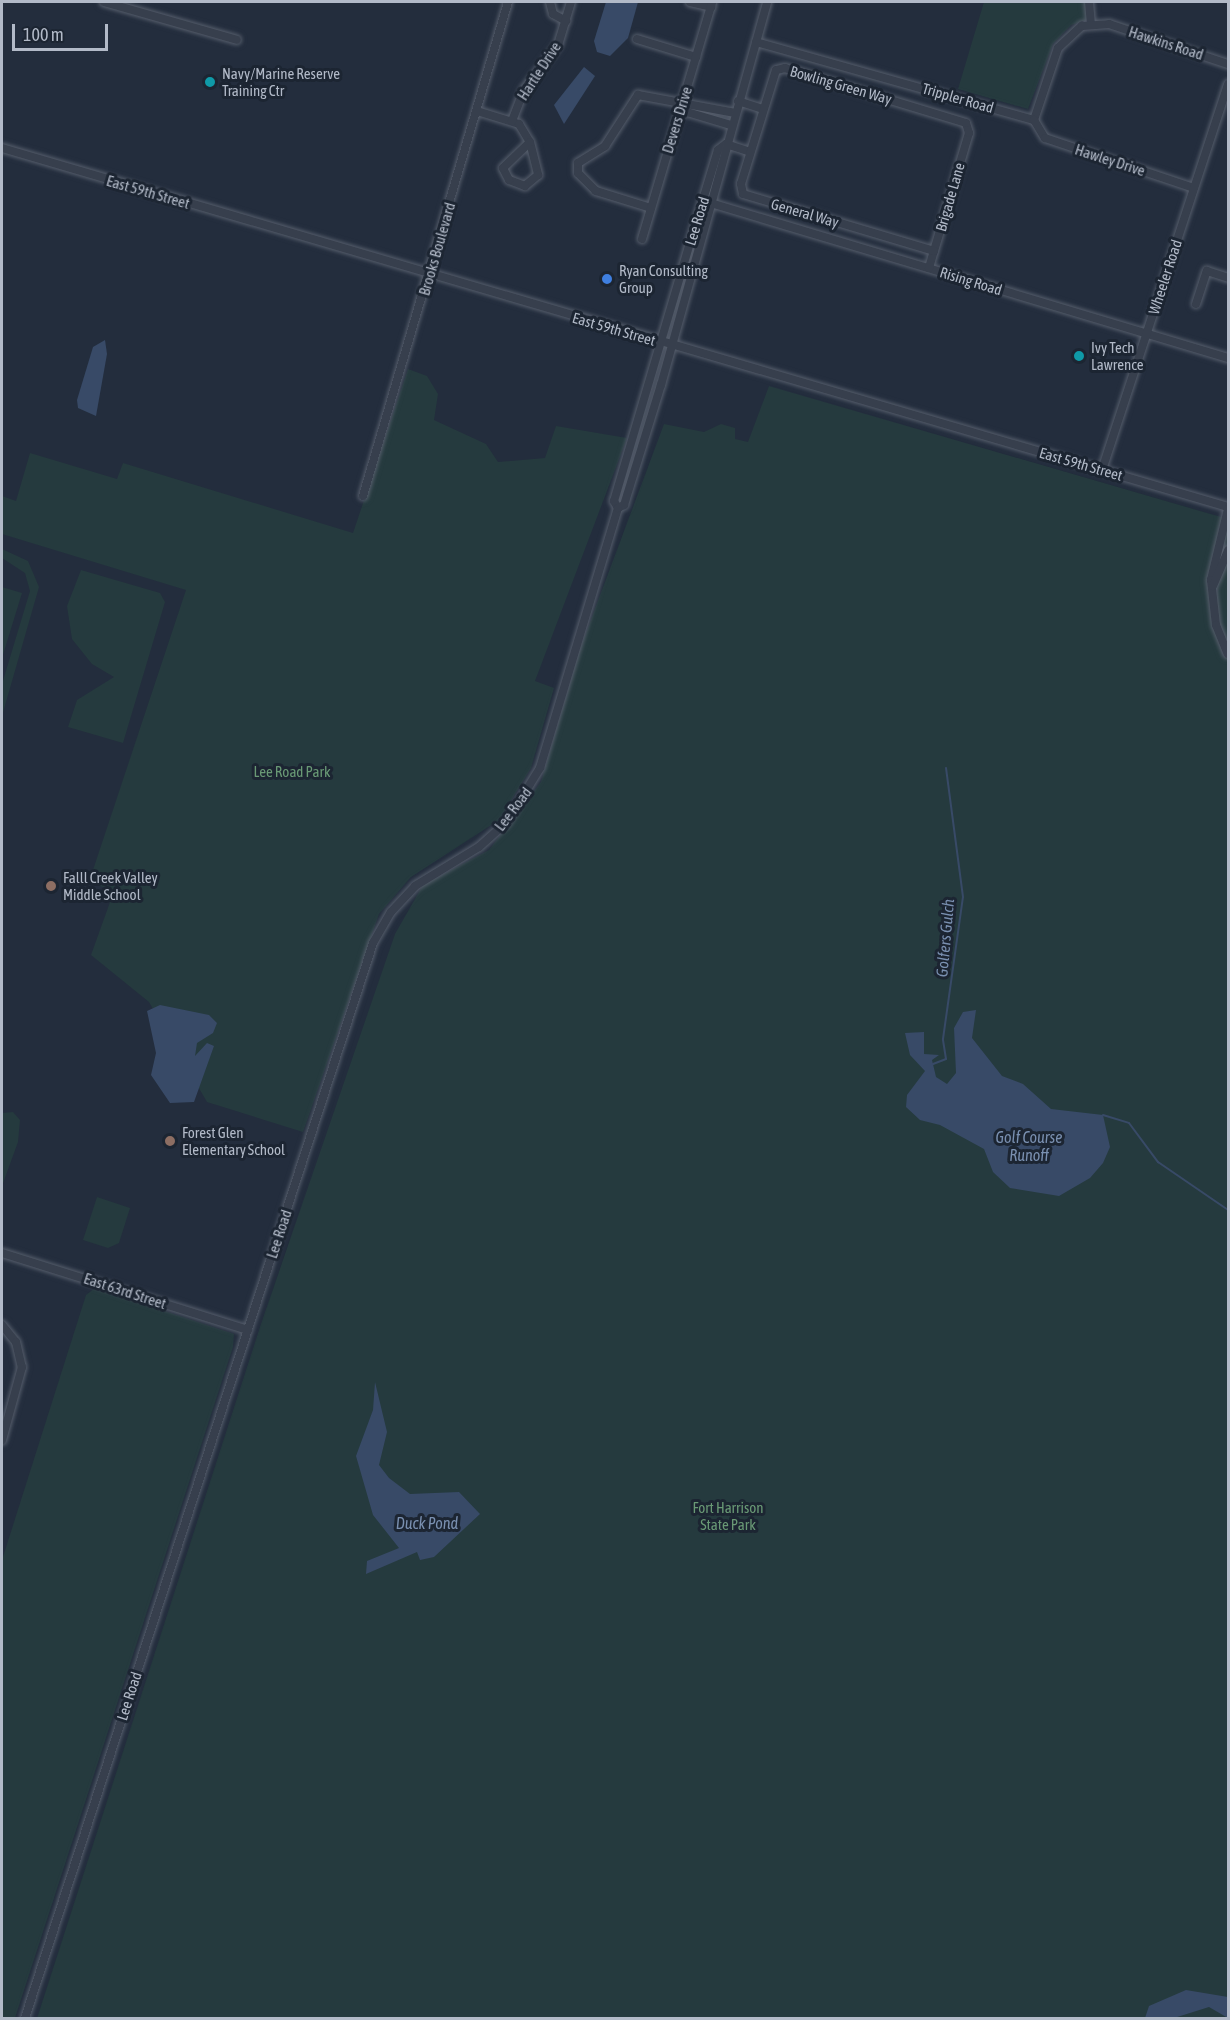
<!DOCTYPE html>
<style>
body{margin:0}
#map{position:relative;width:1230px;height:2020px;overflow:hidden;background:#232d3d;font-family:"Asap Condensed",sans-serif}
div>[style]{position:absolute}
.green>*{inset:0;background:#253a3e}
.water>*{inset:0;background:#384a67}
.stream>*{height:2px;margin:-1px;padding:0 1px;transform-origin:1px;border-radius:1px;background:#384a67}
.roads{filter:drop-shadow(0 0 2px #555d6b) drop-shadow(0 0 2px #555d6b)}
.minor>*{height:8px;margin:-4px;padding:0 4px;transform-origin:4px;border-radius:4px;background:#373f4d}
.dots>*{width:16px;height:16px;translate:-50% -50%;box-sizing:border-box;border:3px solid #1c2532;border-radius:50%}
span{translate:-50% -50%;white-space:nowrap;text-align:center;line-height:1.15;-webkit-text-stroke:6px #1c2532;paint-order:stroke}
.street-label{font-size:15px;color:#b2bac8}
.poi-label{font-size:15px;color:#b2bac8}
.left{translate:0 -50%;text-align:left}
.park-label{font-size:15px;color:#699975}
.water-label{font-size:16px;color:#7a90b1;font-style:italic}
.frame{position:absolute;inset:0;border:3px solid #b2bac8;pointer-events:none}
.scale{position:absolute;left:12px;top:24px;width:96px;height:27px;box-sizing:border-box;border:3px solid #b2bac8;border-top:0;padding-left:8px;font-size:18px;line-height:21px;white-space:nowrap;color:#b2bac8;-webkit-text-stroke:4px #1c2532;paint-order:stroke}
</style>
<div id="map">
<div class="green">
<i style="clip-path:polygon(984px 2px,1087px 2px,1087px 20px,1071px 25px,1053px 44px,1028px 109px,958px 89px)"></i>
<i style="clip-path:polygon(408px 369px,427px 376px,438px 394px,434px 420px,486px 444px,498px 462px,545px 458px,556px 426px,627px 438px,535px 681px,554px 688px,531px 768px,499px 820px,411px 877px,379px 914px,303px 1132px,207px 1102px,149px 1002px,91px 955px,114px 891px,89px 882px,186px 590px,2px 534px,2px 496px,16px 501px,30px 453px,117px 479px,123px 463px,353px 533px)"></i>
<i style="clip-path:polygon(769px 386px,1228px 519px,1228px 2018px,37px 2018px,261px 1324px,395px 934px,423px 885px,489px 850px,541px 782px,580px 649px,664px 424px,704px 432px,721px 424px,735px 428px,735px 439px,748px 442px)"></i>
<i style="clip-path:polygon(2px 549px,28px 561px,39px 587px,2px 716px,2px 684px,30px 591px,25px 573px,2px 558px)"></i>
<i style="clip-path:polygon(81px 570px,160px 593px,165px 602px,123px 743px,68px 727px,77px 700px,114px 677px,92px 664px,72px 639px,67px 606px)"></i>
<i style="clip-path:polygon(2px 587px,22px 593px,2px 658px)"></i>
<i style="clip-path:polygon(13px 1112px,20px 1120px,18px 1142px,2px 1186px,2px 1113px)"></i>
<i style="clip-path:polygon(97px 1197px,130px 1208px,119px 1243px,108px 1248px,83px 1240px)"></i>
<i style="clip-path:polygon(95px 1288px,234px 1334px,233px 1347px,15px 2018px,2px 2018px,2px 1560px,86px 1295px)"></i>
</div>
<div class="water">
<i style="clip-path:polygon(606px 2px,638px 2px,628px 38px,610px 56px,597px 52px,594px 41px)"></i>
<i style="clip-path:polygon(584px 67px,595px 76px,564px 124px,554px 105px)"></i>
<i style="clip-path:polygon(105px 340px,107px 354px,96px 416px,78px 408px,77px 400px,93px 347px)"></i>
<i style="clip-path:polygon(160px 1005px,209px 1015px,217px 1023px,213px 1033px,197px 1043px,195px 1056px,207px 1043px,214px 1046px,194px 1102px,170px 1103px,151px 1075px,156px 1053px,147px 1011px)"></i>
<i style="clip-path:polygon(976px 1010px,972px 1038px,1002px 1076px,1023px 1084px,1051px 1109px,1103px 1115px,1110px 1147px,1103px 1163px,1090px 1178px,1059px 1196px,1010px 1188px,993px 1172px,984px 1149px,940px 1125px,920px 1120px,906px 1107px,907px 1095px,925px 1071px,910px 1055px,905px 1033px,924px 1032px,924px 1054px,939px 1055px,932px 1060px,936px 1077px,947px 1084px,956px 1073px,954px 1028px,963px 1012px)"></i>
<i style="clip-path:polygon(375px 1382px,387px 1432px,379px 1465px,389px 1478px,410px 1494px,459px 1492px,480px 1514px,434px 1557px,420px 1560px,417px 1552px,366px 1574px,367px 1561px,399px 1548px,373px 1515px,356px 1456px,373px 1410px)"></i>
<i style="clip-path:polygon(1186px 1990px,1228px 1997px,1228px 2018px,1209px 2007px,1174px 2018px,1145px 2018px,1149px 2006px)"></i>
</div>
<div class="stream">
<i style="left:933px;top:1064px;width:14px;rotate:-21deg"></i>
<i style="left:946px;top:1059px;width:20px;rotate:-99deg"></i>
<i style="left:943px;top:1039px;width:143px;rotate:-82deg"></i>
<i style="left:963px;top:897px;width:130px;rotate:-97.5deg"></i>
<i style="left:1103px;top:1115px;width:27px;rotate:17deg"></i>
<i style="left:1129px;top:1123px;width:49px;rotate:53.4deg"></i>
<i style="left:1158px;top:1162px;width:85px;rotate:34.4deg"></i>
</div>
<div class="roads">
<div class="minor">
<i style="left:104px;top:2px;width:138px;rotate:15.9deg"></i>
<i style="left:550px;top:2px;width:12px;rotate:76deg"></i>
<i style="left:553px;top:14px;width:15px;rotate:28deg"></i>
<i style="left:690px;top:2px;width:22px;rotate:13deg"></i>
<i style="left:1089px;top:2px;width:22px;rotate:85deg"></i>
<i style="left:637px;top:39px;width:62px;rotate:17deg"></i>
<i style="left:756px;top:42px;width:289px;rotate:15.7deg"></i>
<i style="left:1034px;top:120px;width:76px;rotate:-71.6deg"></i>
<i style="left:1058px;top:48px;width:33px;rotate:-43deg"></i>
<i style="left:1082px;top:26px;width:27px;rotate:-4deg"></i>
<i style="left:1109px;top:24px;width:126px;rotate:18.6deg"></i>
<i style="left:738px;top:101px;width:26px;rotate:18deg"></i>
<i style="left:682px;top:105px;width:9px;rotate:54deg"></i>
<i style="left:687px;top:112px;width:46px;rotate:16.5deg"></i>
<i style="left:477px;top:111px;width:44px;rotate:17.2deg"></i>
<i style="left:519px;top:124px;width:21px;rotate:59deg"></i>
<i style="left:1034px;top:120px;width:21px;rotate:59deg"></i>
<i style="left:1045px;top:138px;width:157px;rotate:18.6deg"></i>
<i style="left:512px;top:121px;width:33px;rotate:-69deg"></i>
<i style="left:524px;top:90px;width:56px;rotate:-52.9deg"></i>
<i style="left:558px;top:45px;width:45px;rotate:-73.2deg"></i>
<i style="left:530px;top:142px;width:34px;rotate:76deg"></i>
<i style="left:538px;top:175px;width:17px;rotate:140deg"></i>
<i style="left:525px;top:186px;width:17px;rotate:-159deg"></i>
<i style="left:509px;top:180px;width:13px;rotate:-117deg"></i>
<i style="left:503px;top:168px;width:37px;rotate:-44deg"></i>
<i style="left:726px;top:144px;width:25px;rotate:18deg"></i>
<i style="left:2px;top:148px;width:1277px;rotate:16.32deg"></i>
<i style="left:714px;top:204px;width:537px;rotate:16.68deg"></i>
<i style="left:651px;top:208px;width:58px;rotate:-162.8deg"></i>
<i style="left:596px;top:191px;width:25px;rotate:-135deg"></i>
<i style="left:578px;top:173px;width:10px;rotate:-90deg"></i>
<i style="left:578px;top:163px;width:32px;rotate:-32deg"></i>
<i style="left:605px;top:146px;width:61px;rotate:-57.1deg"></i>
<i style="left:638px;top:95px;width:99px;rotate:10.5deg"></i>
<i style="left:642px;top:239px;width:247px;rotate:-73.5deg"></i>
<i style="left:929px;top:268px;width:18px;rotate:-74deg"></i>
<i style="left:934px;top:251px;width:123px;rotate:-73.5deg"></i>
<i style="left:969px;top:133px;width:10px;rotate:-107deg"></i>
<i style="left:966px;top:123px;width:189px;rotate:-163.1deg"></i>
<i style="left:785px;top:68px;width:9px;rotate:167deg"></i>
<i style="left:776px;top:70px;width:119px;rotate:107.1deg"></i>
<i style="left:741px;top:184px;width:10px;rotate:79deg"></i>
<i style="left:743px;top:194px;width:199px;rotate:16.6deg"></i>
<i style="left:1196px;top:304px;width:35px;rotate:-72deg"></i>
<i style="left:1207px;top:271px;width:22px;rotate:18deg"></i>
<i style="left:1102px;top:470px;width:406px;rotate:-71.9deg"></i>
<i style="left:363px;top:496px;width:515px;rotate:-73.64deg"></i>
<i style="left:618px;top:508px;width:8px;rotate:-120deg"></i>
<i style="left:614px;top:501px;width:290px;rotate:-73.6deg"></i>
<i style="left:696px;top:223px;width:76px;rotate:-73.2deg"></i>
<i style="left:718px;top:150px;width:10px;rotate:-37deg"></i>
<i style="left:1228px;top:509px;width:73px;rotate:103.5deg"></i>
<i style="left:1211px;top:580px;width:45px;rotate:83.7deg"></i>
<i style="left:1216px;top:625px;width:31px;rotate:68deg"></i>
<i style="left:1213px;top:586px;width:39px;rotate:-67deg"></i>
<i style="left:2px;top:1253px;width:258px;rotate:17.4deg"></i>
<i style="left:2px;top:1325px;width:22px;rotate:51deg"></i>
<i style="left:16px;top:1342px;width:26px;rotate:77deg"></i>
<i style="left:22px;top:1367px;width:76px;rotate:105.3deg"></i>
<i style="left:25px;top:2018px;width:1130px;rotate:-72.06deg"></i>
<i style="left:373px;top:943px;width:36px;rotate:-60deg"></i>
<i style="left:391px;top:912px;width:35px;rotate:-47deg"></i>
<i style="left:415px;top:886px;width:75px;rotate:-31.4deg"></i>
<i style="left:479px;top:847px;width:36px;rotate:-42deg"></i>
<i style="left:506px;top:823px;width:65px;rotate:-58.3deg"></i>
<i style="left:540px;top:768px;width:271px;rotate:-73.3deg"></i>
<i style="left:618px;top:508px;width:7px;rotate:-27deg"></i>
<i style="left:624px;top:505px;width:126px;rotate:-72.9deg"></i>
<i style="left:661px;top:385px;width:397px;rotate:-74.5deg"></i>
</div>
</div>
<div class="dots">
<i style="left:210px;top:82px;background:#0f9aa8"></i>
<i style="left:607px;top:279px;background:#3f7fe0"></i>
<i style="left:1079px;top:356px;background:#0f9aa8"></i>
<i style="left:51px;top:886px;background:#8d6e63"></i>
<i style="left:170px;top:1141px;background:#8d6e63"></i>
</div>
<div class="street-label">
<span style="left:1166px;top:43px;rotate:18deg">Hawkins Road</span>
<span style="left:539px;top:71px;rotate:-57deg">Hartle Drive</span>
<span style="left:841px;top:85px;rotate:16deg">Bowling Green Way</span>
<span style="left:958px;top:98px;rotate:16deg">Trippler Road</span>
<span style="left:677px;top:120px;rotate:-73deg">Devers Drive</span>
<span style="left:1110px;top:160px;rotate:18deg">Hawley Drive</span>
<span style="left:148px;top:192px;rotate:16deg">East 59th Street</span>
<span style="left:950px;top:197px;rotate:-74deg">Brigade Lane</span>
<span style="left:805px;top:213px;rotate:16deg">General Way</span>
<span style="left:697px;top:221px;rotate:-73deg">Lee Road</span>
<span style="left:437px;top:249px;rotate:-74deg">Brooks Boulevard</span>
<span style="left:1165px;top:277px;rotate:-72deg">Wheeler Road</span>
<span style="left:971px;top:281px;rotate:17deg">Rising Road</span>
<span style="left:614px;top:329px;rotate:16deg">East 59th Street</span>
<span style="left:1081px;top:464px;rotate:16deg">East 59th Street</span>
<span style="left:513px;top:809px;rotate:-53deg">Lee Road</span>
<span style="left:279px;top:1234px;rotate:-72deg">Lee Road</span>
<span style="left:125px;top:1291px;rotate:18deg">East 63rd Street</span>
<span style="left:129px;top:1696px;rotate:-72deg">Lee Road</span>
</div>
<div class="poi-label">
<span class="left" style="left:222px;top:82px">Navy/Marine Reserve<br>Training Ctr</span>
<span class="left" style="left:619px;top:279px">Ryan Consulting<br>Group</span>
<span class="left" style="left:1091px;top:356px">Ivy Tech<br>Lawrence</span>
<span class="left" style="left:63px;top:886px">Falll Creek Valley<br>Middle School</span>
<span class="left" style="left:182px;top:1141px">Forest Glen<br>Elementary School</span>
</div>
<div class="park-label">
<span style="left:292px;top:772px">Lee Road Park</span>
<span style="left:728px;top:1516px">Fort Harrison<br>State Park</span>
</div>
<div class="water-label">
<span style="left:945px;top:938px;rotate:-85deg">Golfers Gulch</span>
<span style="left:1029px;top:1146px">Golf Course<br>Runoff</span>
<span style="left:427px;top:1523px">Duck Pond</span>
</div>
<div class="frame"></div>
<div class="scale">100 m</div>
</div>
